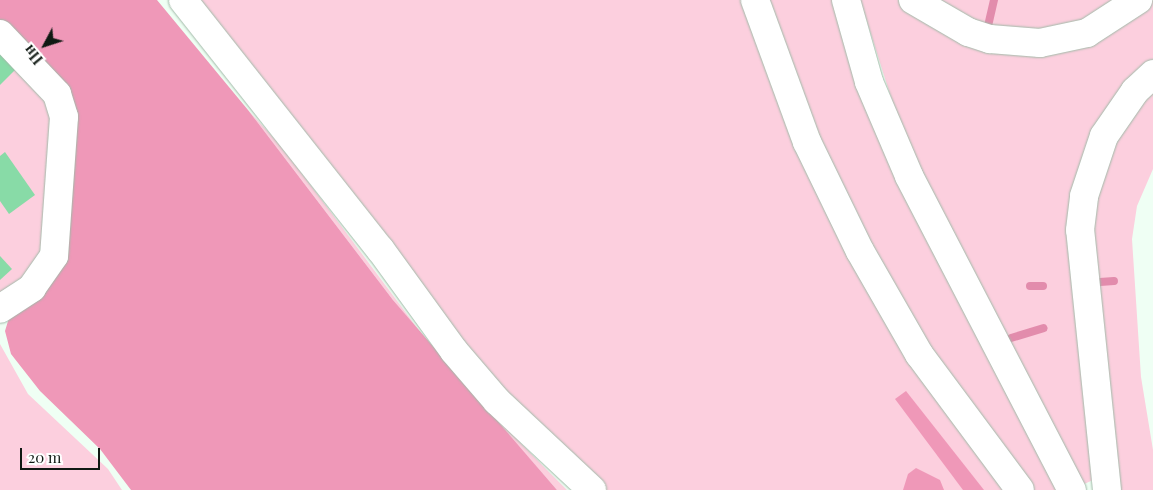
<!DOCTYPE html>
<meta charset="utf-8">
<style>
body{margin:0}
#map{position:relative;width:1153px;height:490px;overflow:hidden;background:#effff4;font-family:"Playfair Display",serif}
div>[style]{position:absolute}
.green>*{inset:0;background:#fccfde}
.forest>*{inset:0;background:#ef98b8}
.stream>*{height:8px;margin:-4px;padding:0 4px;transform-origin:4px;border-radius:4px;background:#e28cac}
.building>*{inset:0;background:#88dba7}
.roads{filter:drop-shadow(0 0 1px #a1b9a8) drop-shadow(0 0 1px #a1b9a8)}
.minor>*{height:28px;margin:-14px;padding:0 14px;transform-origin:14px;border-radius:14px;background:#fff}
.highway>*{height:28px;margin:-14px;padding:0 14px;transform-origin:14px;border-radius:14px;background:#fff}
span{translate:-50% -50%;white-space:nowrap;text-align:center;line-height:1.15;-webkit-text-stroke:4.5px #fff;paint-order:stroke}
.north{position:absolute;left:20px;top:20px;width:50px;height:50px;-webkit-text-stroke:4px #fff;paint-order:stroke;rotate:230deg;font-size:14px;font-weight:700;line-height:20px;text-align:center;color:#101913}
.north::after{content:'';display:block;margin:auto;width:18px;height:22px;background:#101913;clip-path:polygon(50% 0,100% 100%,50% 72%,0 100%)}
.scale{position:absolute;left:20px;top:448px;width:80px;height:22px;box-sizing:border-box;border:2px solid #101913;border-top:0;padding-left:6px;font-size:15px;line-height:18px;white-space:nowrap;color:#101913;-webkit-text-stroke:4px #fff;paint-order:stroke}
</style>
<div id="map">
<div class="green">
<i style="clip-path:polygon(190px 0,746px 0,773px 79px,1008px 490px,598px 490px,502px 396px)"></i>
<i style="clip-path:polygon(765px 0,833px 0,896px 178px,1058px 490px,1034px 490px,926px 344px,892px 288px,818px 139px)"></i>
<i style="clip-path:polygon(860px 0,898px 0,918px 17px,963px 41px,1133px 19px,1153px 0,1153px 59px,1109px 110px,1074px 301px,1093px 480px,1082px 485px,904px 138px)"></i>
<i style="clip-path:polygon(928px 0,1124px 0,1060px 31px,992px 29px)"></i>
<i style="clip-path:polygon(0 40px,55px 102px,48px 259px,0 315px)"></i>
<i style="clip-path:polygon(1153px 88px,1153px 169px,1137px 206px,1132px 239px,1141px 377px,1153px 450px,1153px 490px,1117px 490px,1090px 230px,1094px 198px,1114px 140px)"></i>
<i style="clip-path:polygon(248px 110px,283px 148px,421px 333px,393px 300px)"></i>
<i style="clip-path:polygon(0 344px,28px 394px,108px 469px,122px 490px,0 490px)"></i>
<i style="clip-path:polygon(475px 396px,546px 469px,567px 490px,557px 490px)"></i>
</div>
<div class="forest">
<i style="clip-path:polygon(0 0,157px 0,248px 110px,393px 300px,557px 490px,131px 490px,100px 449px,40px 391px,11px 354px,5px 331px,12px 308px,44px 283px,70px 136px,0 29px)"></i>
<i style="clip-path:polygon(906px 391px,984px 490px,963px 490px,895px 399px)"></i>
<i style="clip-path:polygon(916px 468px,940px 480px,944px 490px,903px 490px,908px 474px)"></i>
</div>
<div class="stream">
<i style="left:988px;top:26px;width:27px;rotate:-77deg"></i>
<i style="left:1100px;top:282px;width:14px;rotate:-4deg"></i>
<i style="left:1030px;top:286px;width:13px"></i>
<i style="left:1011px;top:338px;width:34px;rotate:-17deg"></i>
</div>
<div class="building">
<i style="clip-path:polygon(0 51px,17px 68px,0 85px)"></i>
<i style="clip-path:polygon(5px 152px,35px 195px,9px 214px,0 201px,0 156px)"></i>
<i style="clip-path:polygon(0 256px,12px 269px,0 280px)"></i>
</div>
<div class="roads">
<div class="minor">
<i style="left:183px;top:0;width:318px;rotate:51.7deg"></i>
<i style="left:380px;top:249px;width:126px;rotate:54deg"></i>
<i style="left:454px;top:351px;width:66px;rotate:49.3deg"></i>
<i style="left:497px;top:401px;width:130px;rotate:43.1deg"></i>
<i style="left:0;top:34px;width:83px;rotate:46.5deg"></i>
<i style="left:57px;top:94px;width:24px;rotate:73deg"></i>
<i style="left:64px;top:117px;width:139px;rotate:94.1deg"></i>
<i style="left:54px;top:256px;width:39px;rotate:125deg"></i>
<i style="left:32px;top:288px;width:38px;rotate:147deg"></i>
</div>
<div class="highway">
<i style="left:755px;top:0;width:151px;rotate:69.9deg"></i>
<i style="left:807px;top:142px;width:121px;rotate:64.1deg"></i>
<i style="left:860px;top:251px;width:119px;rotate:60.2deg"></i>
<i style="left:919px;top:354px;width:169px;rotate:53.4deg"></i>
<i style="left:846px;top:0;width:85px;rotate:74.3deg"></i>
<i style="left:869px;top:82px;width:102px;rotate:66.9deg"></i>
<i style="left:909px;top:176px;width:354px;rotate:62.6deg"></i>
<i style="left:913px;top:0;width:64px;rotate:30.2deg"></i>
<i style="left:968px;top:32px;width:23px;rotate:18deg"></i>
<i style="left:990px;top:39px;width:50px;rotate:4.6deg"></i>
<i style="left:1040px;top:43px;width:48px;rotate:-12deg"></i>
<i style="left:1087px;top:33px;width:61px;rotate:-32.9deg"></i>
<i style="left:1107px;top:490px;width:261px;rotate:-95.9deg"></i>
<i style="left:1080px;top:230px;width:34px;rotate:-83deg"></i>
<i style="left:1084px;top:196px;width:63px;rotate:-71.6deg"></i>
<i style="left:1104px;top:136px;width:55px;rotate:-55.4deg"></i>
<i style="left:1135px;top:91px;width:25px;rotate:-43deg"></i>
</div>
</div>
<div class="north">Пн</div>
<div class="scale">20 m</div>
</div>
